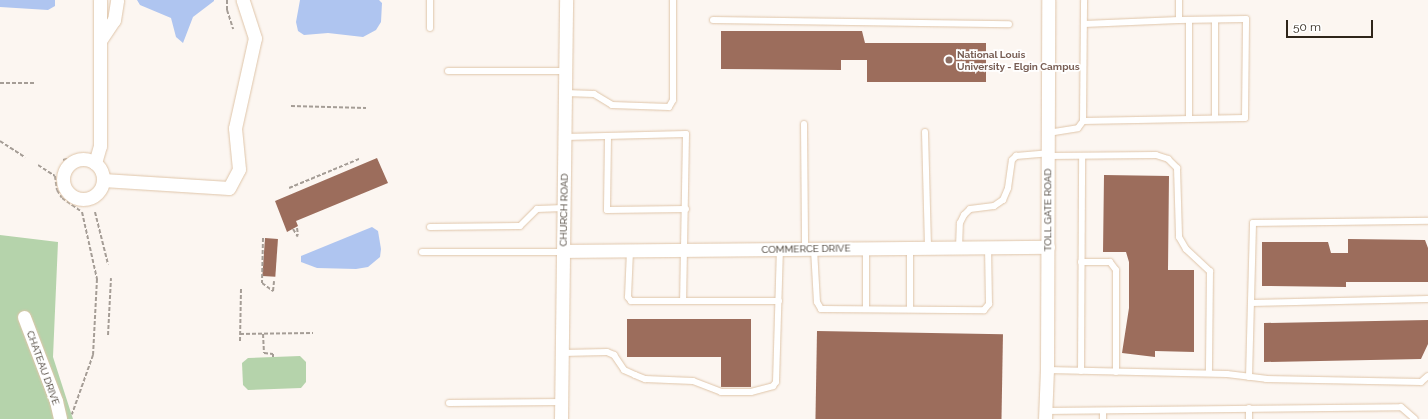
<!DOCTYPE html>
<style>
body{margin:0}
#map{position:relative;width:1428px;height:419px;overflow:hidden;background:#fcf6f1;font-family:Raleway,sans-serif}
div>[style]{position:absolute}
.green>*{inset:0;background:#b5d3ab}
.water>*{inset:0;background:#afc5f0}
.building>*{inset:0;background:#9c6d5c;transform-origin:0 0}
.path>*{height:2px;margin-top:-1px;transform-origin:0;background:repeating-linear-gradient(90deg,#a59d96 0 4px,transparent 0 6px)}
.roads{filter:drop-shadow(0 0 1px #dfc5a9) drop-shadow(0 0 1px #dfc5a9)}
.lane>*{height:6px;margin:-3px;padding:0 3px;transform-origin:3px;border-radius:3px;background:#fff}
.street>*{height:13px;margin:-6.5px;padding:0 6.5px;transform-origin:6.5px;border-radius:6.5px;background:#fff}
.street>.ring{margin:-6.5px;padding:0;box-sizing:content-box;background:none;border:13px solid #fff;border-radius:50%}
.dots>*{width:11px;height:11px;translate:-50% -50%;box-sizing:border-box;border:2px solid #fff;border-radius:50%}
span{translate:-50% -50%;white-space:nowrap;text-align:center;line-height:1.15;-webkit-text-stroke:3.5px #fff;paint-order:stroke}
.education-label{font-size:10px;color:#785e54;font-weight:700}
.left{translate:0 -50%;text-align:left}
.street-label{font-size:10px;color:#2f251a}
.scale{position:absolute;left:1286px;top:20px;width:87px;height:18px;box-sizing:border-box;border:2px solid #2f251a;border-top:0;padding-left:5px;font-size:12px;line-height:14px;white-space:nowrap;color:#2f251a;-webkit-text-stroke:3px #fff;paint-order:stroke}
</style>
<div id="map">
<div class="green">
<i style="clip-path:polygon(0 235px,58px 242px,53px 357px,73px 419px,0 419px)"></i>
<i style="clip-path:polygon(300px 356px,306px 362px,306px 382px,301px 388px,248px 390px,243px 385px,242px 363px,248px 358px)"></i>
</div>
<div class="water">
<i style="clip-path:polygon(0 0,55px 0,55px 6px,48px 10px,0 7px)"></i>
<i style="clip-path:polygon(137px 0,214px 0,214px 1px,193px 17px,183px 43px,176px 37px,171px 18px,140px 5px)"></i>
<i style="clip-path:polygon(300px 0,379px 0,382px 3px,381px 22px,376px 30px,363px 37px,328px 33px,304px 35px,298px 31px,296px 22px)"></i>
<i style="clip-path:polygon(372px 227px,378px 231px,381px 249px,380px 257px,368px 267px,356px 269px,317px 268px,301px 262px,301px 256px)"></i>
</div>
<div class="building">
<i style="clip-path:polygon(721px 31px,862px 31px,865px 43px,986px 43px,986px 82px,867px 82px,867px 60px,841px 60px,841px 70px,721px 69px)"></i>
<i style="clip-path:polygon(377px 158px,388px 183px,296px 221px,298px 226px,287px 232px,275px 201px)"></i>
<i style="clip-path:polygon(1104px 175px,1169px 176px,1168px 270px,1194px 270px,1194px 352px,1155px 351px,1155px 357px,1122px 353px,1129px 308px,1129px 262px,1126px 252px,1103px 252px)"></i>
<i style="left:265px;top:238px;width:13px;height:38px;rotate:4deg"></i>
<i style="clip-path:polygon(1348px 239px,1425px 240px,1428px 248px,1428px 282px,1346px 282px,1346px 287px,1262px 286px,1262px 242px,1328px 242px,1331px 253px,1348px 253px)"></i>
<i style="clip-path:polygon(627px 319px,751px 319px,751px 387px,721px 387px,721px 357px,627px 357px)"></i>
<i style="clip-path:polygon(1428px 320px,1428px 344px,1421px 359px,1264px 362px,1264px 323px)"></i>
<i style="left:817px;top:331px;width:186px;height:88px;rotate:1deg"></i>
</div>
<div class="path">
<i style="left:227px;top:0;width:10px;rotate:90deg"></i>
<i style="left:227px;top:10px;width:20px;rotate:72deg"></i>
<i style="left:0;top:83px;width:36px"></i>
<i style="left:291px;top:106px;width:75px;rotate:1.5deg"></i>
<i style="left:0;top:141px;width:30px;rotate:33deg"></i>
<i style="left:63px;top:160px;width:24px;rotate:-15deg"></i>
<i style="left:38px;top:165px;width:20px;rotate:33deg"></i>
<i style="left:55px;top:176px;width:14px;rotate:82deg"></i>
<i style="left:57px;top:190px;width:9px;rotate:58deg"></i>
<i style="left:62px;top:198px;width:24px;rotate:35deg"></i>
<i style="left:82px;top:212px;width:69px;rotate:77.4deg"></i>
<i style="left:97px;top:279px;width:76px;rotate:93deg"></i>
<i style="left:93px;top:355px;width:63px;rotate:109.6deg"></i>
<i style="left:289px;top:188px;width:76px;rotate:-22.5deg"></i>
<i style="left:95px;top:212px;width:54px;rotate:76deg"></i>
<i style="left:297px;top:228px;width:7px;rotate:82deg"></i>
<i style="left:293px;top:229px;width:9px;rotate:58deg"></i>
<i style="left:263px;top:238px;width:45px;rotate:91.3deg"></i>
<i style="left:262px;top:283px;width:14px;rotate:36deg"></i>
<i style="left:273px;top:291px;width:10px;rotate:-84deg"></i>
<i style="left:240px;top:334px;width:73px;rotate:-0.8deg"></i>
<i style="left:263px;top:334px;width:19px;rotate:87deg"></i>
<i style="left:264px;top:353px;width:9px;rotate:6deg"></i>
<i style="left:273px;top:354px;width:3px;rotate:90deg"></i>
<i style="left:108px;top:335px;width:57px;rotate:-87deg"></i>
<i style="left:240px;top:341px;width:53px;rotate:-88.9deg"></i>
</div>
<div class="roads">
<div class="lane">
<i style="left:713px;top:20px;width:296px;rotate:0.8deg"></i>
<i style="left:1189px;top:20px;width:99px;rotate:90deg"></i>
<i style="left:1215px;top:20px;width:98px;rotate:90deg"></i>
<i style="left:1084px;top:24px;width:95px;rotate:-2.4deg"></i>
<i style="left:430px;top:28px;width:28px;rotate:-90deg"></i>
<i style="left:448px;top:71px;width:117px"></i>
<i style="left:565px;top:93px;width:29px;rotate:2deg"></i>
<i style="left:594px;top:94px;width:21px;rotate:31deg"></i>
<i style="left:612px;top:105px;width:57px;rotate:2deg"></i>
<i style="left:669px;top:107px;width:8px;rotate:-60deg"></i>
<i style="left:673px;top:100px;width:100px;rotate:-90deg"></i>
<i style="left:1083px;top:121px;width:162px;rotate:-1.1deg"></i>
<i style="left:1245px;top:118px;width:99px;rotate:-89.4deg"></i>
<i style="left:1246px;top:19px;width:67px;rotate:179.1deg"></i>
<i style="left:1179px;top:20px;width:20px;rotate:-90deg"></i>
<i style="left:804px;top:124px;width:125px;rotate:89.5deg"></i>
<i style="left:925px;top:132px;width:116px;rotate:88.5deg"></i>
<i style="left:1048px;top:133px;width:30px;rotate:-9deg"></i>
<i style="left:1078px;top:128px;width:9px;rotate:-54deg"></i>
<i style="left:1083px;top:121px;width:121px;rotate:-89.5deg"></i>
<i style="left:565px;top:137px;width:121px;rotate:-1.4deg"></i>
<i style="left:686px;top:134px;width:167px;rotate:91deg"></i>
<i style="left:608px;top:137px;width:73px;rotate:90.8deg"></i>
<i style="left:607px;top:210px;width:79px;rotate:-0.7deg"></i>
<i style="left:1048px;top:156px;width:108px;rotate:-0.5deg"></i>
<i style="left:1156px;top:155px;width:13px;rotate:18deg"></i>
<i style="left:1168px;top:159px;width:13px;rotate:45deg"></i>
<i style="left:1177px;top:168px;width:69px;rotate:88.3deg"></i>
<i style="left:1179px;top:237px;width:14px;rotate:60deg"></i>
<i style="left:1186px;top:249px;width:33px;rotate:43deg"></i>
<i style="left:1210px;top:271px;width:102px;rotate:90.6deg"></i>
<i style="left:430px;top:227px;width:90px;rotate:-0.6deg"></i>
<i style="left:520px;top:226px;width:24px;rotate:-45deg"></i>
<i style="left:537px;top:209px;width:27px;rotate:-2deg"></i>
<i style="left:959px;top:248px;width:25px;rotate:-88deg"></i>
<i style="left:960px;top:223px;width:9px;rotate:-63deg"></i>
<i style="left:964px;top:215px;width:8px;rotate:-45deg"></i>
<i style="left:970px;top:209px;width:24px;rotate:-7deg"></i>
<i style="left:994px;top:206px;width:11px;rotate:-34deg"></i>
<i style="left:1003px;top:200px;width:13px;rotate:-67deg"></i>
<i style="left:1008px;top:188px;width:28px;rotate:-82deg"></i>
<i style="left:1012px;top:160px;width:6px;rotate:-45deg"></i>
<i style="left:1016px;top:156px;width:32px;rotate:-5deg"></i>
<i style="left:814px;top:249px;width:53px;rotate:86.8deg"></i>
<i style="left:817px;top:302px;width:8px;rotate:60deg"></i>
<i style="left:821px;top:309px;width:163px;rotate:0.4deg"></i>
<i style="left:984px;top:310px;width:8px;rotate:-50deg"></i>
<i style="left:989px;top:304px;width:56px;rotate:-91deg"></i>
<i style="left:866px;top:249px;width:60px;rotate:90deg"></i>
<i style="left:910px;top:249px;width:60px;rotate:90deg"></i>
<i style="left:630px;top:251px;width:46px;rotate:92.5deg"></i>
<i style="left:628px;top:297px;width:5px;rotate:53deg"></i>
<i style="left:631px;top:301px;width:148px"></i>
<i style="left:422px;top:252px;width:141px"></i>
<i style="left:1081px;top:262px;width:29px"></i>
<i style="left:1110px;top:262px;width:10px;rotate:53deg"></i>
<i style="left:1116px;top:270px;width:102px;rotate:90deg"></i>
<i style="left:1251px;top:303px;width:177px;rotate:-1.3deg"></i>
<i style="left:562px;top:353px;width:45px;rotate:-1.3deg"></i>
<i style="left:607px;top:352px;width:8px;rotate:23deg"></i>
<i style="left:614px;top:355px;width:18px;rotate:56deg"></i>
<i style="left:624px;top:370px;width:12px;rotate:24deg"></i>
<i style="left:635px;top:375px;width:11px;rotate:22deg"></i>
<i style="left:645px;top:379px;width:48px;rotate:2.4deg"></i>
<i style="left:693px;top:381px;width:30px;rotate:21deg"></i>
<i style="left:721px;top:392px;width:30px"></i>
<i style="left:751px;top:392px;width:23px;rotate:-15deg"></i>
<i style="left:773px;top:386px;width:5px;rotate:-53deg"></i>
<i style="left:776px;top:382px;width:132px;rotate:-88.3deg"></i>
<i style="left:1047px;top:370px;width:180px;rotate:1.3deg"></i>
<i style="left:1227px;top:374px;width:39px;rotate:7deg"></i>
<i style="left:1266px;top:379px;width:155px;rotate:1.1deg"></i>
<i style="left:1421px;top:382px;width:9px;rotate:-41deg"></i>
<i style="left:1081px;top:371px;width:215px;rotate:-89.7deg"></i>
<i style="left:1249px;top:377px;width:154px;rotate:-88.5deg"></i>
<i style="left:1253px;top:223px;width:175px;rotate:-0.7deg"></i>
<i style="left:449px;top:403px;width:112px;rotate:-0.5deg"></i>
<i style="left:1249px;top:408px;width:11px;rotate:90deg"></i>
<i style="left:1045px;top:411px;width:356px;rotate:-0.6deg"></i>
<i style="left:1401px;top:407px;width:18px;rotate:41deg"></i>
<i style="left:1103px;top:419px;width:8px;rotate:-90deg"></i>
</div>
<div class="street">
<i style="left:101px;top:39px;width:23px;rotate:-56deg"></i>
<i style="left:114px;top:20px;width:20px;rotate:-81deg"></i>
<i class="ring" style="left:63px;top:159px;width:27px;height:27px"></i>
<i style="left:95px;top:163px;width:18px;rotate:-74deg"></i>
<i style="left:100px;top:146px;width:146px;rotate:-90deg"></i>
<i style="left:103px;top:180px;width:126px;rotate:3.6deg"></i>
<i style="left:229px;top:188px;width:21px;rotate:-62deg"></i>
<i style="left:239px;top:169px;width:41px;rotate:-95.6deg"></i>
<i style="left:235px;top:128px;width:92px;rotate:-77.5deg"></i>
<i style="left:255px;top:38px;width:40px;rotate:-108deg"></i>
<i style="left:563px;top:251px;width:485px;rotate:-0.5deg"></i>
<i style="left:24px;top:317px;width:90px;rotate:69.1deg"></i>
<i style="left:56px;top:401px;width:18px;rotate:77deg"></i>
<i style="left:561px;top:419px;width:419px;rotate:-89.3deg"></i>
<i style="left:1045px;top:419px;width:49px;rotate:-87.7deg"></i>
<i style="left:1047px;top:370px;width:370px;rotate:-89.8deg"></i>
</div>
</div>
<div class="dots">
<i style="left:949px;top:60px;background:#8d6e63"></i>
</div>
<div class="education-label">
<span class="left" style="left:957px;top:60px">National Louis<br>University - Elgin Campus</span>
</div>
<div class="street-label">
<span style="left:564px;top:210px;rotate:-89deg">CHURCH ROAD</span>
<span style="left:1048px;top:210px;rotate:-90deg">TOLL GATE ROAD</span>
<span style="left:806px;top:249px;rotate:-1deg">COMMERCE DRIVE</span>
<span style="left:43px;top:368px;rotate:70deg">CHATEAU DRIVE</span>
</div>
<div class="scale">50 m</div>
</div>
